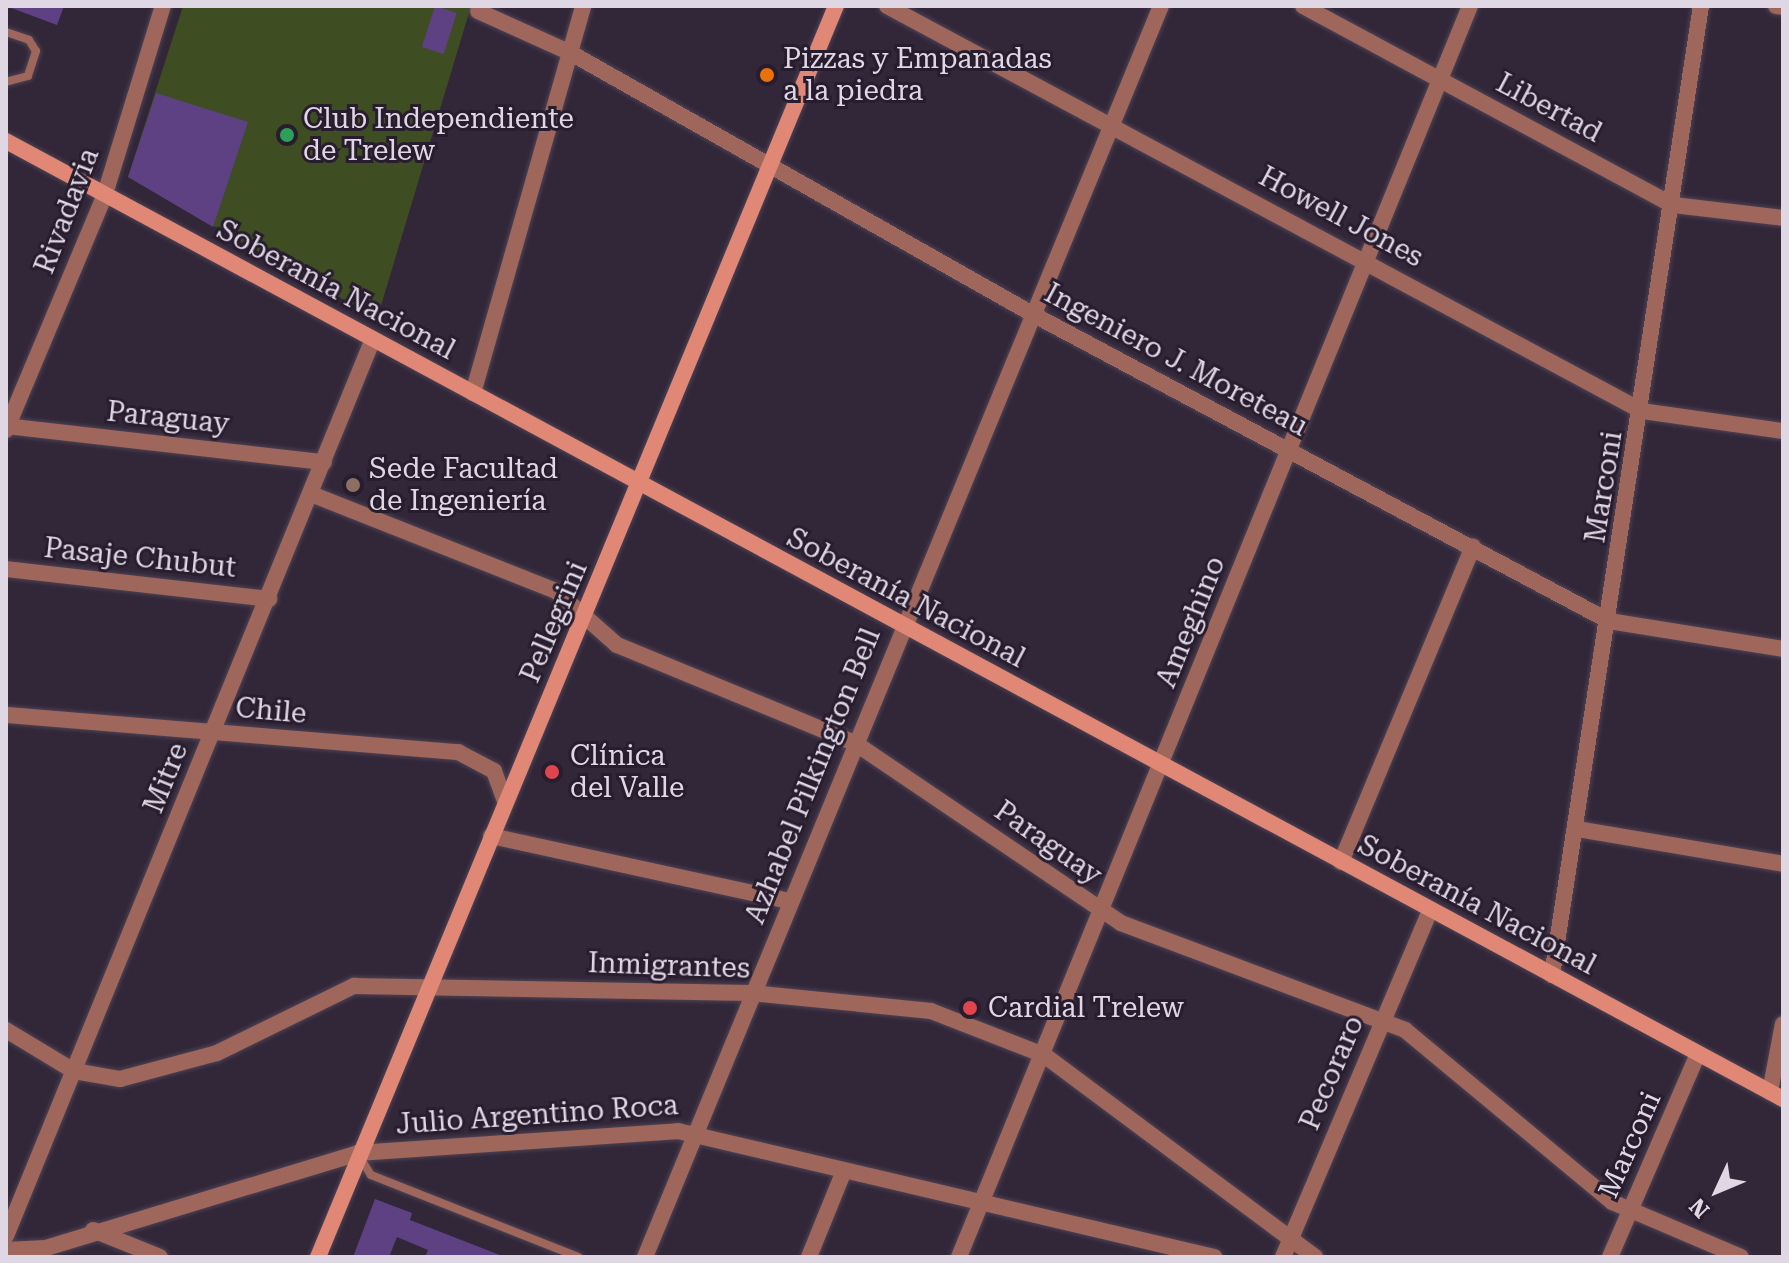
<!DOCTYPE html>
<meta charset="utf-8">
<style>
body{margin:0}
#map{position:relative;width:1789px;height:1263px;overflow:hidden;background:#322739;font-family:"Roboto Serif",serif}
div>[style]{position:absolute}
.green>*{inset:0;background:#3f4d23}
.building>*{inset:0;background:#5d4182;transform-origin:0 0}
.roads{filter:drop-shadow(0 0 2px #4e4354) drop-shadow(0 0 2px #4e4354)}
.lane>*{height:8px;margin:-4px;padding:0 4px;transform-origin:4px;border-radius:4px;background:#9f675b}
.street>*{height:16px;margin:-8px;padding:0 8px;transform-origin:8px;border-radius:8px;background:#9f675b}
.secondary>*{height:16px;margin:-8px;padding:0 8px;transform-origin:8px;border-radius:8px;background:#e08775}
.dots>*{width:22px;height:22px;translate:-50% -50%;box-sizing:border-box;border:4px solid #281d2f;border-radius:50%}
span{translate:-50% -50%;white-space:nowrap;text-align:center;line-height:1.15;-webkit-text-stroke:6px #281d2f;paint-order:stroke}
.poi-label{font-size:28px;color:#dfd7e4}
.left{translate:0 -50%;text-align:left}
.street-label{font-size:28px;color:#dfd7e4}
.frame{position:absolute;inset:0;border:8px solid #dfd7e4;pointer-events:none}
.north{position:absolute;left:1677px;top:1151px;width:80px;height:80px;-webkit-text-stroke:6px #281d2f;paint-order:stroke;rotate:226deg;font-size:22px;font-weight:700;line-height:32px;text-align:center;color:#dfd7e4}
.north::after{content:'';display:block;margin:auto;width:28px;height:36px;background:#dfd7e4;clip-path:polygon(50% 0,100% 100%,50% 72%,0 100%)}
</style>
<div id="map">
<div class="green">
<i style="clip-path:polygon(183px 6px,471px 6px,377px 319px,128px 177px)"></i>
</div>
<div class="building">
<i style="clip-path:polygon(6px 6px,64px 6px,57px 25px)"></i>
<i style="left:435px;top:6px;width:23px;height:43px;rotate:18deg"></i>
<i style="clip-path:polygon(156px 93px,248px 122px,213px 227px,128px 177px)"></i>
<i style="clip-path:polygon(375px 1199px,412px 1213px,410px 1220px,505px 1257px,425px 1257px,428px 1250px,397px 1237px,389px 1257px,353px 1257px)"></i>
</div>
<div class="roads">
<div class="lane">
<i style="left:6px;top:32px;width:24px;rotate:19deg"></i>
<i style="left:29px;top:40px;width:13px;rotate:58deg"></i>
<i style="left:36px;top:51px;width:26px;rotate:108deg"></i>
<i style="left:28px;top:76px;width:23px;rotate:165deg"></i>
<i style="left:360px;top:1157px;width:21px;rotate:59deg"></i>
<i style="left:371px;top:1175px;width:223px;rotate:21.6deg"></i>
</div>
<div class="street">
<i style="left:887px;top:6px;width:857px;rotate:28.21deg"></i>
<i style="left:1642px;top:411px;width:142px;rotate:8.1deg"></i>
<i style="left:1303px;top:6px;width:420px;rotate:28.3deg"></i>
<i style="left:1673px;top:205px;width:111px;rotate:6.7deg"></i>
<i style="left:1776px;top:6px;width:7px;rotate:8deg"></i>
<i style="left:478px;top:11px;width:100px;rotate:24.3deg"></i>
<i style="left:569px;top:52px;width:536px;rotate:29.48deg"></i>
<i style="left:1036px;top:316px;width:649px;rotate:28.03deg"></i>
<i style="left:1609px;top:621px;width:176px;rotate:9.1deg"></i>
<i style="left:473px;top:393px;width:402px;rotate:-74.1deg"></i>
<i style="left:6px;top:426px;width:320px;rotate:6.5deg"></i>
<i style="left:6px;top:430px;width:256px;rotate:-67.2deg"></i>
<i style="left:105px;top:194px;width:197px;rotate:-72.9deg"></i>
<i style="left:311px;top:494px;width:264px;rotate:21.6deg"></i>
<i style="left:556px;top:591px;width:81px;rotate:41.5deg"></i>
<i style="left:617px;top:645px;width:257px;rotate:22.4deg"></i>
<i style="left:855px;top:743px;width:321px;rotate:34.1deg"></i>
<i style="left:1121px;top:923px;width:303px;rotate:20.6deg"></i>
<i style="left:1405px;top:1030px;width:269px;rotate:39.7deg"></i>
<i style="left:1612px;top:1202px;width:140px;rotate:23.1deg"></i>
<i style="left:6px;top:569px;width:265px;rotate:6.5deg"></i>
<i style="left:6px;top:715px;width:454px;rotate:4.7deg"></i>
<i style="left:458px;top:752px;width:41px;rotate:27.8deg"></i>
<i style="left:494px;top:771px;width:33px;rotate:70deg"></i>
<i style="left:1577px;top:829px;width:209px;rotate:9.6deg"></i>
<i style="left:491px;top:836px;width:306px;rotate:12.3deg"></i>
<i style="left:1341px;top:862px;width:342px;rotate:-67.3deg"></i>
<i style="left:1552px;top:975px;width:980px;rotate:-81.26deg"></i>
<i style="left:6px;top:1030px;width:79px;rotate:31.1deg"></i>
<i style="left:74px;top:1071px;width:47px;rotate:9.9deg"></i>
<i style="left:120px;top:1079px;width:100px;rotate:-15deg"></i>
<i style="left:217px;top:1053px;width:153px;rotate:-26.1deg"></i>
<i style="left:354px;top:986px;width:397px;rotate:1deg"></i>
<i style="left:751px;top:993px;width:181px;rotate:5.7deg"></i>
<i style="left:931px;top:1011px;width:121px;rotate:21.3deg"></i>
<i style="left:1044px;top:1055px;width:338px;rotate:36.7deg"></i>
<i style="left:1770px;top:1092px;width:69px;rotate:-79.2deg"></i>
<i style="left:93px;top:1230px;width:72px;rotate:21.9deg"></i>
<i style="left:6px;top:1236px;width:969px;rotate:-67.75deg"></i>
<i style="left:6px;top:1250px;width:40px;rotate:-2.9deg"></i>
<i style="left:46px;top:1248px;width:326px;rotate:-16.9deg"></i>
<i style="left:358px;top:1153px;width:321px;rotate:-3.9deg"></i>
<i style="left:678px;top:1131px;width:551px;rotate:13.23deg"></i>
<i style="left:645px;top:1257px;width:1353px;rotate:-67.59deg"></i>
<i style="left:809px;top:1257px;width:93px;rotate:-67.9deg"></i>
<i style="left:959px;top:1257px;width:1351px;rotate:-67.78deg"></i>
<i style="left:1283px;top:1257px;width:377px;rotate:-67deg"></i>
<i style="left:1610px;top:1257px;width:221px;rotate:-66.6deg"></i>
</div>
<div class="secondary">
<i style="left:6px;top:141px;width:2019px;rotate:28.33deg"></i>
<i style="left:318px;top:1257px;width:1354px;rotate:-67.51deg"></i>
</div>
</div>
<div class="dots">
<i style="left:767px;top:75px;background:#e8710a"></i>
<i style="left:287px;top:135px;background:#2e9e5b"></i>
<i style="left:353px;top:485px;background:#8d6e63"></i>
<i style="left:552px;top:772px;background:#e0444e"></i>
<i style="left:970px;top:1008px;background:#e0444e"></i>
</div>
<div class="poi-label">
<span class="left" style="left:783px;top:75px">Pizzas y Empanadas<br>a la piedra</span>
<span class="left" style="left:303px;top:135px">Club Independiente<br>de Trelew</span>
<span class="left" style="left:369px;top:485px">Sede Facultad<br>de Ingeniería</span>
<span class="left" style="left:570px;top:772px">Clínica<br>del Valle</span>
<span class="left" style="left:988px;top:1008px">Cardial Trelew</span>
</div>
<div class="street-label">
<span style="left:1549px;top:108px;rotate:28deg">Libertad</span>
<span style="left:67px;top:211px;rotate:-69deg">Rivadavia</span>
<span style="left:1341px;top:217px;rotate:28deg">Howell Jones</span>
<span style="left:336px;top:290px;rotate:28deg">Soberanía Nacional</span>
<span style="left:1176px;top:360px;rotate:28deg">Ingeniero J. Moreteau</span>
<span style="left:168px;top:418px;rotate:6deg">Paraguay</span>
<span style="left:1604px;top:487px;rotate:-81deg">Marconi</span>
<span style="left:140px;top:558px;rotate:6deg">Pasaje Chubut</span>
<span style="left:906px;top:598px;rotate:28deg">Soberanía Nacional</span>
<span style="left:554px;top:622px;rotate:-67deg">Pellegrini</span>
<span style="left:1191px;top:622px;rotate:-68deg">Ameghino</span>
<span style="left:271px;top:711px;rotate:5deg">Chile</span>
<span style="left:813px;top:776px;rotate:-68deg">Azhabel Pilkington Bell</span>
<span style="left:166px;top:778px;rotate:-68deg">Mitre</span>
<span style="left:1048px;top:843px;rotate:35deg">Paraguay</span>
<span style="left:1477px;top:905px;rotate:28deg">Soberanía Nacional</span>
<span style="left:669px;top:966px;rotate:2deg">Inmigrantes</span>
<span style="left:1332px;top:1073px;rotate:-67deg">Pecoraro</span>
<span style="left:537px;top:1115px;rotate:-4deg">Julio Argentino Roca</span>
<span style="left:1630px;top:1145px;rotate:-66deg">Marconi</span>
</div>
<div class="frame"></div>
<div class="north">N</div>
</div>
